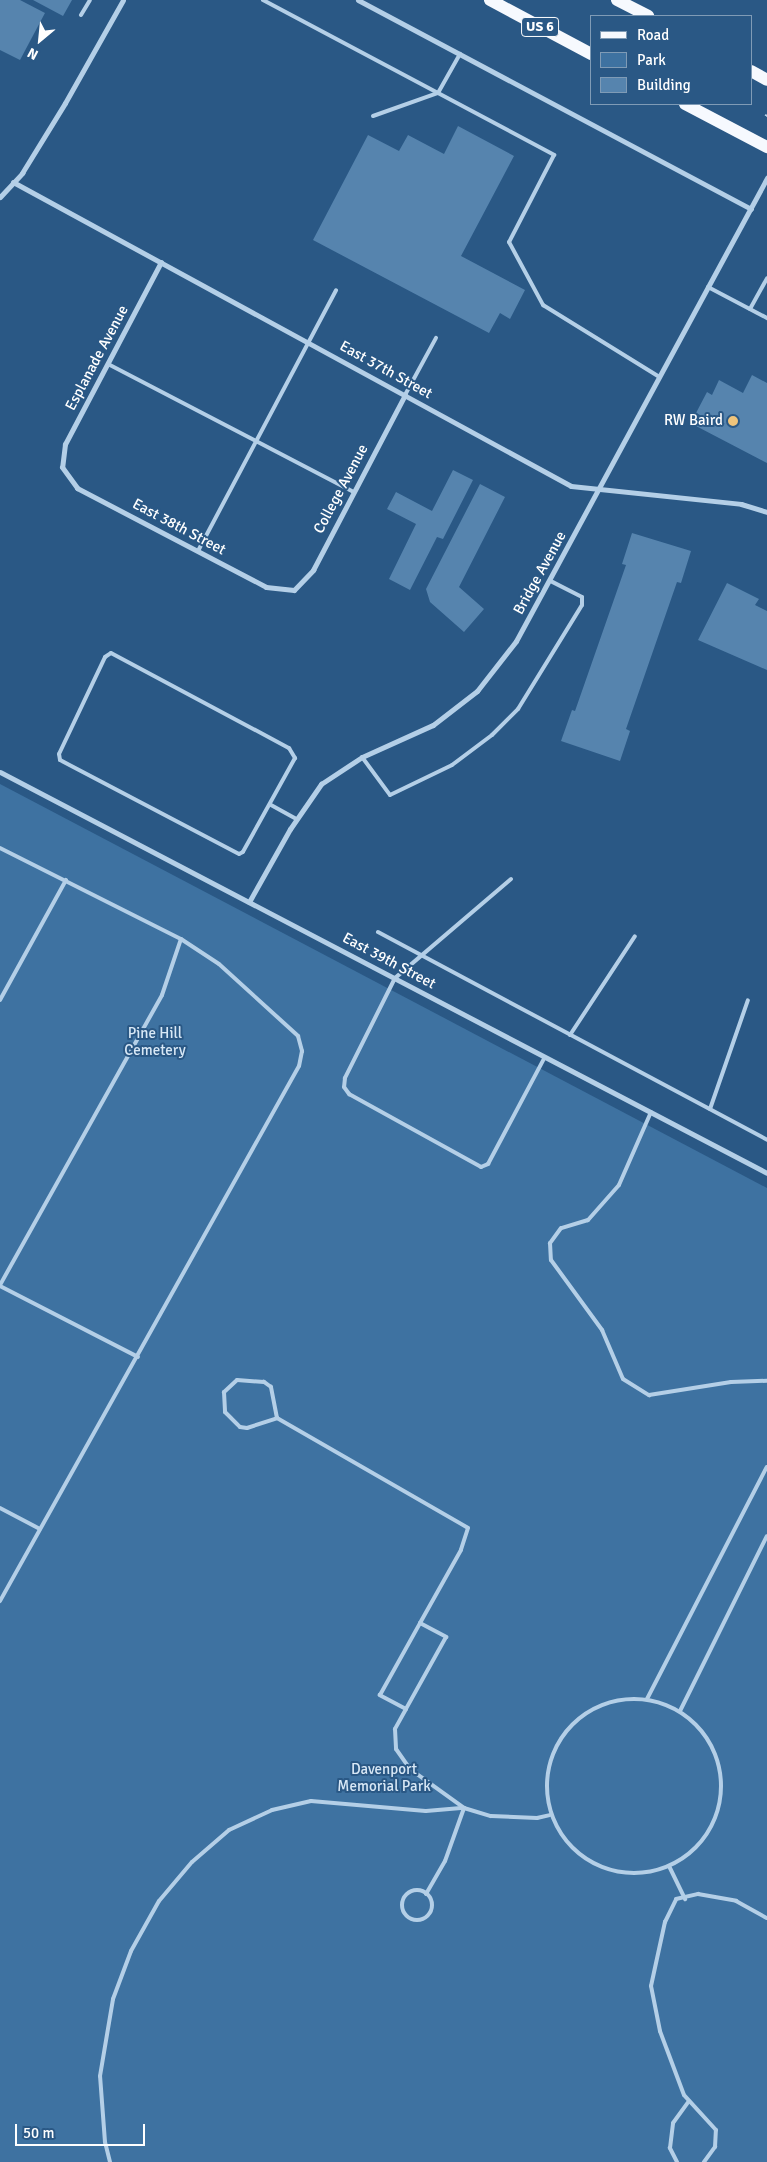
<!DOCTYPE html>
<style>
body{margin:0}
#map{position:relative;width:767px;height:2162px;overflow:hidden;background:#2a5885;font-family:Signika,sans-serif}
div>[style]{position:absolute}
.green>*{inset:0;background:#3e72a1}
.building>*{inset:0;background:#5684ae}
.path>*{height:3px;margin-top:-1.5px;transform-origin:0;background:repeating-linear-gradient(90deg,#b4cfe7 0 2.5px,transparent 0 6.5px)}
.service>*{height:4px;margin:-2px;padding:0 2px;transform-origin:2px;border-radius:2px;background:#b4cfe7}
.service>.ring{margin:-2px;padding:0;box-sizing:content-box;background:none;border:4px solid #b4cfe7;border-radius:50%}
.minor>*{height:5px;margin:-2.5px;padding:0 2.5px;transform-origin:2.5px;border-radius:2.5px;background:#b4cfe7}
.primary>*{height:12px;margin:-6px;padding:0 6px;transform-origin:6px;border-radius:6px;background:#f6f9fe}
.dots>*{width:14px;height:14px;translate:-50% -50%;box-sizing:border-box;border:2px solid #2a5885;border-radius:50%}
span{translate:-50% -50%;white-space:nowrap;text-align:center;line-height:1.15;-webkit-text-stroke:4px #2a5885;paint-order:stroke}
.shield-label span{padding:1px 4px;background:#2a5885;border:1px solid;border-radius:4px;-webkit-text-stroke-width:0}
.shield-label{font-size:14px;color:#fff;font-weight:700}
.street-label{font-size:15px;color:#fff}
.poi-label{font-size:15px;color:#fff}
.right{translate:-100% -50%;text-align:right}
.park-label{font-size:15px;color:#d8e8f6}
.legend{position:absolute;left:590px;top:15px;width:162px;height:90px;box-sizing:border-box;background:#2a5885;border:1px solid #7f9bb6;margin:0;padding:6px 9px;list-style:none;font-size:15px;color:#fff}
.legend li{display:flex;align-items:center;gap:10px;height:25px}
.legend b{width:25px;border:1px solid #7f9bb6}
.north{position:absolute;left:15px;top:15px;width:50px;height:50px;-webkit-text-stroke:4px #2a5885;paint-order:stroke;rotate:208deg;font-size:14px;font-weight:700;line-height:20px;text-align:center;color:#fff}
.north::after{content:'';display:block;margin:auto;width:18px;height:22px;background:#fff;clip-path:polygon(50% 0,100% 100%,50% 72%,0 100%)}
.scale{position:absolute;left:15px;top:2124px;width:130px;height:22px;box-sizing:border-box;border:2px solid #fff;border-top:0;padding-left:6px;font-size:15px;line-height:18px;white-space:nowrap;color:#fff;-webkit-text-stroke:4px #2a5885;paint-order:stroke}
</style>
<div id="map">
<div class="green">
<i style="clip-path:polygon(0 784px,767px 1188px,767px 2162px,0 2162px)"></i>
</div>
<div class="building">
<i style="clip-path:polygon(0 0,20px 0,45px 13px,20px 60px,0 50px)"></i>
<i style="clip-path:polygon(33px 0,72px 0,63px 16px)"></i>
<i style="clip-path:polygon(458px 126px,514px 156px,461px 256px,525px 290px,510px 319px,500px 313px,489px 333px,313px 240px,368px 135px,399px 151px,408px 135px,444px 154px)"></i>
<i style="clip-path:polygon(752px 375px,767px 383px,767px 463px,696px 426px,702px 416px,696px 413px,707px 392px,712px 395px,719px 380px,743px 393px)"></i>
<i style="clip-path:polygon(453px 470px,473px 480px,443px 539px,437px 537px,410px 590px,389px 579px,416px 524px,387px 509px,396px 492px,432px 511px)"></i>
<i style="clip-path:polygon(480px 484px,505px 497px,459px 587px,484px 609px,464px 632px,430px 602px,426px 589px)"></i>
<i style="clip-path:polygon(632px 533px,691px 551px,681px 583px,677px 582px,626px 729px,630px 731px,620px 761px,561px 741px,572px 710px,575px 711px,626px 565px,622px 564px)"></i>
<i style="clip-path:polygon(727px 583px,759px 599px,755px 605px,767px 611px,767px 670px,698px 640px)"></i>
</div>
<div class="path">
<i style="left:766px;top:116px;width:2px;rotate:-63deg"></i>
</div>
<div class="service">
<i style="left:263px;top:0;width:330px;rotate:28deg"></i>
<i style="left:554px;top:155px;width:98px;rotate:117.3deg"></i>
<i style="left:509px;top:242px;width:72px;rotate:61.6deg"></i>
<i style="left:543px;top:305px;width:135px;rotate:31.7deg"></i>
<i style="left:81px;top:15px;width:17px;rotate:-59deg"></i>
<i style="left:373px;top:116px;width:69px;rotate:-19.5deg"></i>
<i style="left:438px;top:93px;width:45px;rotate:-60.6deg"></i>
<i style="left:708px;top:287px;width:67px;rotate:27.7deg"></i>
<i style="left:750px;top:309px;width:35px;rotate:-61deg"></i>
<i style="left:108px;top:364px;width:277px;rotate:27.5deg"></i>
<i style="left:405px;top:395px;width:65px;rotate:-61.5deg"></i>
<i style="left:198px;top:551px;width:295px;rotate:-62.1deg"></i>
<i style="left:111px;top:653px;width:202px;rotate:28.1deg"></i>
<i style="left:289px;top:748px;width:12px;rotate:59deg"></i>
<i style="left:295px;top:758px;width:107px;rotate:119deg"></i>
<i style="left:243px;top:852px;width:4px;rotate:153deg"></i>
<i style="left:239px;top:854px;width:202px;rotate:-152.3deg"></i>
<i style="left:60px;top:760px;width:6px;rotate:-99deg"></i>
<i style="left:59px;top:754px;width:107px;rotate:-64.6deg"></i>
<i style="left:105px;top:657px;width:7px;rotate:-34deg"></i>
<i style="left:362px;top:757px;width:47px;rotate:53.6deg"></i>
<i style="left:390px;top:795px;width:69px;rotate:-25.8deg"></i>
<i style="left:452px;top:765px;width:50px;rotate:-36.9deg"></i>
<i style="left:492px;top:735px;width:37px;rotate:-45deg"></i>
<i style="left:518px;top:709px;width:122px;rotate:-58.4deg"></i>
<i style="left:582px;top:605px;width:8px;rotate:-90deg"></i>
<i style="left:582px;top:597px;width:35px;rotate:-153deg"></i>
<i style="left:271px;top:805px;width:29px;rotate:29deg"></i>
<i style="left:0;top:848px;width:203px;rotate:26.7deg"></i>
<i style="left:181px;top:939px;width:45px;rotate:33.3deg"></i>
<i style="left:219px;top:964px;width:107px;rotate:42.3deg"></i>
<i style="left:298px;top:1036px;width:16px;rotate:75deg"></i>
<i style="left:302px;top:1051px;width:15px;rotate:101deg"></i>
<i style="left:299px;top:1066px;width:613px;rotate:119.2deg"></i>
<i style="left:511px;top:879px;width:153px;rotate:139.5deg"></i>
<i style="left:395px;top:978px;width:112px;rotate:116.6deg"></i>
<i style="left:345px;top:1078px;width:9px;rotate:96deg"></i>
<i style="left:344px;top:1087px;width:9px;rotate:54deg"></i>
<i style="left:349px;top:1094px;width:151px;rotate:28.9deg"></i>
<i style="left:481px;top:1167px;width:8px;rotate:-23deg"></i>
<i style="left:488px;top:1164px;width:121px;rotate:-62deg"></i>
<i style="left:378px;top:932px;width:441px;rotate:28.1deg"></i>
<i style="left:0;top:1000px;width:137px;rotate:-61.2deg"></i>
<i style="left:570px;top:1035px;width:118px;rotate:-56.7deg"></i>
<i style="left:710px;top:1109px;width:115px;rotate:-70.8deg"></i>
<i style="left:651px;top:1112px;width:80px;rotate:113.7deg"></i>
<i style="left:619px;top:1185px;width:47px;rotate:131.5deg"></i>
<i style="left:588px;top:1220px;width:28px;rotate:163deg"></i>
<i style="left:561px;top:1228px;width:19px;rotate:126deg"></i>
<i style="left:550px;top:1243px;width:17px;rotate:87deg"></i>
<i style="left:551px;top:1260px;width:87px;rotate:53.9deg"></i>
<i style="left:602px;top:1330px;width:53px;rotate:66.8deg"></i>
<i style="left:623px;top:1379px;width:31px;rotate:32deg"></i>
<i style="left:649px;top:1395px;width:83px;rotate:-9deg"></i>
<i style="left:731px;top:1382px;width:36px;rotate:-2deg"></i>
<i style="left:0;top:1285px;width:332px;rotate:-60.8deg"></i>
<i style="left:162px;top:995px;width:59px;rotate:-71.3deg"></i>
<i style="left:0;top:1286px;width:155px;rotate:27.2deg"></i>
<i style="left:277px;top:1418px;width:32px;rotate:-101deg"></i>
<i style="left:271px;top:1387px;width:9px;rotate:-144deg"></i>
<i style="left:264px;top:1382px;width:27px;rotate:-176deg"></i>
<i style="left:237px;top:1380px;width:18px;rotate:137deg"></i>
<i style="left:224px;top:1392px;width:20px;rotate:87deg"></i>
<i style="left:225px;top:1412px;width:21px;rotate:45deg"></i>
<i style="left:240px;top:1427px;width:7px;rotate:8deg"></i>
<i style="left:247px;top:1428px;width:32px;rotate:-18deg"></i>
<i style="left:277px;top:1418px;width:220px;rotate:29.9deg"></i>
<i style="left:468px;top:1528px;width:23px;rotate:108deg"></i>
<i style="left:461px;top:1550px;width:84px;rotate:119.3deg"></i>
<i style="left:0;top:1508px;width:45px;rotate:27.7deg"></i>
<i style="left:420px;top:1623px;width:30px;rotate:28deg"></i>
<i style="left:446px;top:1637px;width:82px;rotate:119.1deg"></i>
<i style="left:406px;top:1709px;width:30px;rotate:-152deg"></i>
<i style="left:380px;top:1695px;width:82px;rotate:-60.9deg"></i>
<i class="ring" style="left:547px;top:1699px;width:170px;height:170px"></i>
<i style="left:647px;top:1699px;width:261px;rotate:-62.7deg"></i>
<i style="left:406px;top:1709px;width:23px;rotate:119deg"></i>
<i style="left:395px;top:1729px;width:20px;rotate:87deg"></i>
<i style="left:396px;top:1749px;width:24px;rotate:55deg"></i>
<i style="left:410px;top:1769px;width:67px;rotate:35.8deg"></i>
<i style="left:464px;top:1808px;width:56px;rotate:109.7deg"></i>
<i style="left:445px;top:1861px;width:38px;rotate:120deg"></i>
<i style="left:680px;top:1711px;width:195px;rotate:-63.6deg"></i>
<i style="left:669px;top:1866px;width:37px;rotate:64deg"></i>
<i class="ring" style="left:402px;top:1890px;width:26px;height:26px"></i>
<i style="left:110px;top:2162px;width:21px;rotate:-104deg"></i>
<i style="left:105px;top:2142px;width:66px;rotate:-94.3deg"></i>
<i style="left:100px;top:2076px;width:78px;rotate:-80.4deg"></i>
<i style="left:113px;top:1999px;width:51px;rotate:-69.4deg"></i>
<i style="left:131px;top:1951px;width:57px;rotate:-60.8deg"></i>
<i style="left:159px;top:1901px;width:51px;rotate:-49.8deg"></i>
<i style="left:192px;top:1862px;width:49px;rotate:-40.9deg"></i>
<i style="left:229px;top:1830px;width:47px;rotate:-24.9deg"></i>
<i style="left:272px;top:1810px;width:40px;rotate:-13deg"></i>
<i style="left:311px;top:1801px;width:115px;rotate:5deg"></i>
<i style="left:426px;top:1811px;width:38px;rotate:-5deg"></i>
<i style="left:464px;top:1808px;width:28px;rotate:17deg"></i>
<i style="left:491px;top:1816px;width:46px;rotate:2.5deg"></i>
<i style="left:537px;top:1818px;width:13px;rotate:-13deg"></i>
<i style="left:677px;top:2162px;width:16px;rotate:-117deg"></i>
<i style="left:670px;top:2148px;width:25px;rotate:-83deg"></i>
<i style="left:673px;top:2123px;width:27px;rotate:-54deg"></i>
<i style="left:704px;top:2162px;width:19px;rotate:-54deg"></i>
<i style="left:715px;top:2147px;width:17px;rotate:-87deg"></i>
<i style="left:716px;top:2130px;width:47px;rotate:-132.4deg"></i>
<i style="left:684px;top:2095px;width:68px;rotate:-110.6deg"></i>
<i style="left:660px;top:2031px;width:46px;rotate:-101.3deg"></i>
<i style="left:651px;top:1986px;width:66px;rotate:-77.7deg"></i>
<i style="left:665px;top:1922px;width:25px;rotate:-64deg"></i>
<i style="left:676px;top:1899px;width:23px;rotate:-13deg"></i>
<i style="left:698px;top:1894px;width:39px;rotate:10deg"></i>
<i style="left:736px;top:1901px;width:35px;rotate:29deg"></i>
</div>
<div class="minor">
<i style="left:358px;top:0;width:445px;rotate:28deg"></i>
<i style="left:13px;top:182px;width:635px;rotate:28.58deg"></i>
<i style="left:571px;top:486px;width:171px;rotate:6deg"></i>
<i style="left:741px;top:504px;width:27px;rotate:17deg"></i>
<i style="left:0;top:197px;width:33px;rotate:-47deg"></i>
<i style="left:22px;top:173px;width:82px;rotate:-58.4deg"></i>
<i style="left:65px;top:103px;width:118px;rotate:-60.6deg"></i>
<i style="left:161px;top:262px;width:206px;rotate:117.8deg"></i>
<i style="left:65px;top:444px;width:23px;rotate:97deg"></i>
<i style="left:62px;top:467px;width:26px;rotate:54deg"></i>
<i style="left:77px;top:488px;width:213px;rotate:27.6deg"></i>
<i style="left:266px;top:587px;width:28px;rotate:6deg"></i>
<i style="left:294px;top:590px;width:28px;rotate:-46deg"></i>
<i style="left:313px;top:570px;width:198px;rotate:-62.3deg"></i>
<i style="left:0;top:772px;width:865px;rotate:27.6deg"></i>
<i style="left:249px;top:902px;width:84px;rotate:-60.7deg"></i>
<i style="left:290px;top:829px;width:55px;rotate:-55.4deg"></i>
<i style="left:321px;top:784px;width:49px;rotate:-33.4deg"></i>
<i style="left:362px;top:757px;width:78px;rotate:-24.3deg"></i>
<i style="left:433px;top:725px;width:56px;rotate:-37.7deg"></i>
<i style="left:477px;top:691px;width:63px;rotate:-52deg"></i>
<i style="left:516px;top:641px;width:527px;rotate:-61.54deg"></i>
</div>
<div class="primary">
<i style="left:490px;top:0;width:115px;rotate:28.1deg"></i>
<i style="left:617px;top:0;width:35px;rotate:27deg"></i>
<i style="left:751px;top:71px;width:18px;rotate:29deg"></i>
<i style="left:685px;top:104px;width:93px;rotate:27.7deg"></i>
</div>
<div class="dots">
<i style="left:733px;top:421px;background:#eec47c"></i>
</div>
<div class="shield-label">
<span style="left:540px;top:27px">US 6</span>
</div>
<div class="street-label">
<span style="left:97px;top:358px;rotate:-62deg">Esplanade Avenue</span>
<span style="left:386px;top:370px;rotate:29deg">East 37th Street</span>
<span style="left:341px;top:489px;rotate:-62deg">College Avenue</span>
<span style="left:179px;top:527px;rotate:28deg">East 38th Street</span>
<span style="left:540px;top:573px;rotate:-61deg">Bridge Avenue</span>
<span style="left:389px;top:961px;rotate:28deg">East 39th Street</span>
</div>
<div class="poi-label">
<span class="right" style="left:723px;top:421px">RW Baird</span>
</div>
<div class="park-label">
<span style="left:155px;top:1042px">Pine Hill<br>Cemetery</span>
<span style="left:384px;top:1778px">Davenport<br>Memorial Park</span>
</div>
<ul class="legend">
<li><b style="height:6px;background:#f6f9fe"></b>Road</li>
<li><b style="height:14px;background:#3e72a1"></b>Park</li>
<li><b style="height:14px;background:#5684ae"></b>Building</li>
</ul>
<div class="north">N</div>
<div class="scale">50 m</div>
</div>
